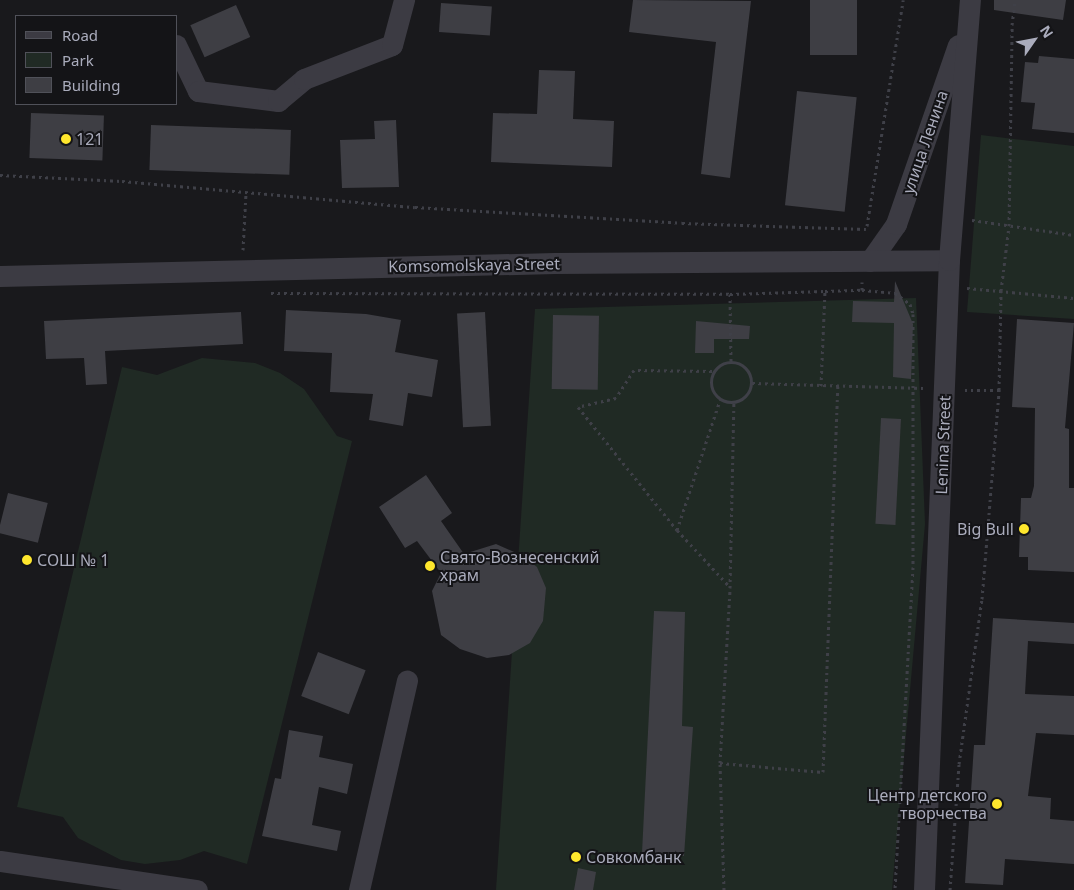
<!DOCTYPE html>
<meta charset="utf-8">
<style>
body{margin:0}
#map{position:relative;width:1074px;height:890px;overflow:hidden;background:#19191c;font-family:"Noto Sans",sans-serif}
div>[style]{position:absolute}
.green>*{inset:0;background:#202a24}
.building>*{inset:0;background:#3e3e44;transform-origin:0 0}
.path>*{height:3px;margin-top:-1.5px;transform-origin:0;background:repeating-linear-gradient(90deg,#3f4048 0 2.5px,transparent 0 6.5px)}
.path>.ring{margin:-1.5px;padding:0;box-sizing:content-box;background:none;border:3px solid #3f4048;border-radius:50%}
.minor>*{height:21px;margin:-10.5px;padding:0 10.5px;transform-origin:10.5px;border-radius:10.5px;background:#3c3b43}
.dots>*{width:14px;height:14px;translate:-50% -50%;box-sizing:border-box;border:2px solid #141417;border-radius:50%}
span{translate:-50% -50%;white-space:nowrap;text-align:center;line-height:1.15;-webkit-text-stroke:4px #141417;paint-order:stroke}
.poi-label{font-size:16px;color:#aaacbc}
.left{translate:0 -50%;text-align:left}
.right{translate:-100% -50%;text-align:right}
.street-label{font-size:16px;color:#aaacbc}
.legend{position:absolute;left:15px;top:15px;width:162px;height:90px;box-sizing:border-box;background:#141417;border:1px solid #505159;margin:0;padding:6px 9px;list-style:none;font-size:15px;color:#aaacbc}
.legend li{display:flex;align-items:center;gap:10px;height:25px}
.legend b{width:25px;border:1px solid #505159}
.north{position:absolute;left:1009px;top:15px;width:50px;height:50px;-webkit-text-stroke:4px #141417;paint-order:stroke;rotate:57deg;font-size:14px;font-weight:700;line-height:20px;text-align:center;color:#aaacbc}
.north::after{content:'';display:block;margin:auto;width:18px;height:22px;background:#aaacbc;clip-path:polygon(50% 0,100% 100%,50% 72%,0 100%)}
</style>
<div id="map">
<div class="green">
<i style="clip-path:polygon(981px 135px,1074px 146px,1074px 319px,967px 312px)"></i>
<i style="clip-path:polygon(916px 298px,925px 524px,892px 890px,496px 890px,535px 309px)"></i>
<i style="clip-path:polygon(202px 358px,255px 363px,280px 373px,304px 389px,337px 436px,352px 441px,247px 864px,204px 851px,180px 860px,145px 864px,121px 860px,78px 838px,63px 817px,17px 807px,122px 367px,157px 375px)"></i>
</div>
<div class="building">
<i style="clip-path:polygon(633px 0,751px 1px,730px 178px,701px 174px,716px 42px,629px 32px)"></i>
<i style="left:810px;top:0;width:47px;height:55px"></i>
<i style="clip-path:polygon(994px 0,1066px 0,1063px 20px,994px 10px)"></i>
<i style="left:441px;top:3px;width:51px;height:29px;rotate:4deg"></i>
<i style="left:236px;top:5px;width:35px;height:50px;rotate:66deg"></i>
<i style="clip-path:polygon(1039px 56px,1074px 59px,1074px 133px,1032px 129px,1035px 103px,1021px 102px,1025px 62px,1038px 63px)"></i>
<i style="clip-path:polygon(539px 70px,575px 71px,573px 119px,614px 121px,612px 167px,491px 162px,493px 113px,537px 114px)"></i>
<i style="left:797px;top:91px;width:60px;height:115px;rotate:6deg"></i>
<i style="left:31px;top:113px;width:73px;height:45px;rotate:2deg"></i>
<i style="clip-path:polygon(396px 120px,399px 187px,342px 188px,340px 140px,375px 139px,374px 121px)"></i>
<i style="left:151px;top:125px;width:140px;height:45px;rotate:2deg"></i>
<i style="clip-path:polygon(895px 281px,913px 324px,911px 379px,893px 377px,894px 323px,852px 322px,853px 301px,894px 302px)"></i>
<i style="clip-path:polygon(286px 310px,366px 314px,401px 320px,395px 352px,438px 360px,432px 397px,408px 393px,403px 426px,369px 420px,373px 394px,330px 392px,332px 353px,284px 351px)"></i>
<i style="clip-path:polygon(241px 312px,243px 344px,105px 351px,107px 384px,86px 385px,84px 358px,46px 359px,44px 321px)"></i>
<i style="left:485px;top:312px;width:114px;height:28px;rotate:87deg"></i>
<i style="left:553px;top:315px;width:46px;height:74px;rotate:1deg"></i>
<i style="clip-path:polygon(1017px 319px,1074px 323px,1065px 428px,1069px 429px,1069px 488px,1074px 488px,1074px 572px,1028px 570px,1028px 557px,1019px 557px,1021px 498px,1031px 498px,1034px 486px,1035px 408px,1012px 407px)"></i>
<i style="clip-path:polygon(696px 321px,750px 326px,749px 339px,714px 339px,714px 353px,695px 353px)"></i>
<i style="left:881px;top:418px;width:20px;height:106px;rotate:3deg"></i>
<i style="clip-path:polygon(426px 475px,452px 513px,441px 521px,464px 554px,496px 544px,521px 555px,537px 567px,546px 588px,543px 621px,530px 643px,509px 655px,487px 658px,460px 649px,441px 635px,432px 591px,441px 573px,417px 541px,405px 548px,379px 507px)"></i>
<i style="left:8px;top:493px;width:41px;height:41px;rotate:14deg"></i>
<i style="clip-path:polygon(654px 611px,685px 612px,682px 726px,693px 727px,684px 856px,642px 853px)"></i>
<i style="clip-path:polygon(993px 618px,1074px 623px,1074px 644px,1028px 641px,1025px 694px,1074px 696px,1074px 735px,1036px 733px,1028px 796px,1051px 798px,1050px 819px,1074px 821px,1074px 864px,1005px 859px,1003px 885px,965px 883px,974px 745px,985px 745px)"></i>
<i style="left:318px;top:652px;width:51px;height:47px;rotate:21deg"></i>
<i style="clip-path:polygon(289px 730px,323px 736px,319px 757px,353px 764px,347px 794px,319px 787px,312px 825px,341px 831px,337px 851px,262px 836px,275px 778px,281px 779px)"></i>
<i style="clip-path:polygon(578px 868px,596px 872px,593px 890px,574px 890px)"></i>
</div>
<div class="path">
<i style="left:0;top:175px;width:122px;rotate:2.8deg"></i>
<i style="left:122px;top:181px;width:294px;rotate:5.1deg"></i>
<i style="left:415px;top:207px;width:267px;rotate:3.4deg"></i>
<i style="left:682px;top:223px;width:184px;rotate:1.9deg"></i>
<i style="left:972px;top:220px;width:103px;rotate:8.4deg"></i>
<i style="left:867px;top:226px;width:229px;rotate:-80.9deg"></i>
<i style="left:243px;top:250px;width:58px;rotate:-87deg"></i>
<i style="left:967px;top:288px;width:107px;rotate:5.3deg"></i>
<i style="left:862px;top:290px;width:33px;rotate:5deg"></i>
<i style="left:895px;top:293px;width:19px;rotate:36deg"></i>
<i style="left:910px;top:304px;width:10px;rotate:73deg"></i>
<i style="left:913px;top:314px;width:253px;rotate:90deg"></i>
<i style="left:913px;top:567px;width:324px;rotate:93.2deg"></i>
<i style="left:271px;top:293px;width:459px;rotate:0.1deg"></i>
<i style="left:731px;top:361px;width:67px;rotate:-90.9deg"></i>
<i style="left:730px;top:294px;width:95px;rotate:-1.8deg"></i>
<i class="ring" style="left:711px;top:362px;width:37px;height:37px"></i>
<i style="left:712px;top:371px;width:78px;rotate:-179.3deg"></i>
<i style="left:634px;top:370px;width:33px;rotate:123deg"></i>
<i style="left:616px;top:398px;width:39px;rotate:167deg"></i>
<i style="left:578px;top:407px;width:158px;rotate:51.2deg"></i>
<i style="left:677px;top:530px;width:78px;rotate:47.1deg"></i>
<i style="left:752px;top:383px;width:171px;rotate:1.7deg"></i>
<i style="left:821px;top:386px;width:95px;rotate:-87.6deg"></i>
<i style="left:825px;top:291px;width:37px;rotate:-2deg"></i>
<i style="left:862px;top:290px;width:8px;rotate:-90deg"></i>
<i style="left:999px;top:390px;width:99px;rotate:-88.8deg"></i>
<i style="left:1001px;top:291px;width:65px;rotate:-83deg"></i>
<i style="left:1009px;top:226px;width:201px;rotate:-89.1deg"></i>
<i style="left:1012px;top:25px;width:25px;rotate:-83deg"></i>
<i style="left:677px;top:530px;width:137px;rotate:-71.7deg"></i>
<i style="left:720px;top:763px;width:103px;rotate:5deg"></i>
<i style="left:823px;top:772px;width:386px;rotate:-87.8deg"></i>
<i style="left:724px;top:890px;width:127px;rotate:-91.8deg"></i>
<i style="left:720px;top:763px;width:175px;rotate:-86.7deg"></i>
<i style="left:730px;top:588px;width:185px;rotate:-88.8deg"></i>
<i style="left:950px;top:890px;width:126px;rotate:-85.9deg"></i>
<i style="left:959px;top:764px;width:167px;rotate:-82.1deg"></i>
<i style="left:982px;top:599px;width:210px;rotate:-85.3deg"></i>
<i style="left:999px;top:390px;width:34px;rotate:180deg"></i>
</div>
<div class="minor">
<i style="left:176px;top:45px;width:51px;rotate:64.4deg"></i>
<i style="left:198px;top:91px;width:81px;rotate:7.1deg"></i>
<i style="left:278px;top:101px;width:34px;rotate:-40deg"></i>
<i style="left:304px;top:79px;width:94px;rotate:-21.1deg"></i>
<i style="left:392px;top:45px;width:47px;rotate:-75.1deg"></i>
<i style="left:870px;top:261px;width:45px;rotate:-54.9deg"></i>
<i style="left:896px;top:224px;width:189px;rotate:-70.9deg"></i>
<i style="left:0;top:276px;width:555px;rotate:-1.34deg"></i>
<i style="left:555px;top:263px;width:394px;rotate:-0.4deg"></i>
<i style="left:0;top:861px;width:199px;rotate:8.4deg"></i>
<i style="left:359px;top:890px;width:215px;rotate:-77.1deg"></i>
<i style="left:924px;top:890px;width:630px;rotate:-87.73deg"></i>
<i style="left:949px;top:260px;width:261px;rotate:-85.4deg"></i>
</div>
<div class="dots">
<i style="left:66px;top:139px;background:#ffe72d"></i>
<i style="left:1024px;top:529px;background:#ffe72d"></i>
<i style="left:27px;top:560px;background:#ffe72d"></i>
<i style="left:430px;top:566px;background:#ffe72d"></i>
<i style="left:997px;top:804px;background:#ffe72d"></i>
<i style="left:576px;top:857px;background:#ffe72d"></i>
</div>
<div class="poi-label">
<span class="left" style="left:76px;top:139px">121</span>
<span class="right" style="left:1014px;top:529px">Big Bull</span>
<span class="left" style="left:440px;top:566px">Свято-Вознесенский<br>храм</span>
<span class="left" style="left:37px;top:560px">СОШ № 1</span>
<span class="right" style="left:987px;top:804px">Центр детского<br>творчества</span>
<span class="left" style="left:586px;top:857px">Совкомбанк</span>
</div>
<div class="street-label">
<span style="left:925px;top:142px;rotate:-71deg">улица Ленина</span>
<span style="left:474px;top:265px;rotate:-1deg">Komsomolskaya Street</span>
<span style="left:943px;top:445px;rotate:-88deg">Lenina Street</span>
</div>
<ul class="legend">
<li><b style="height:6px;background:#3c3b43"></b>Road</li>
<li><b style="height:14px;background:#202a24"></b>Park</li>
<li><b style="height:14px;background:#3e3e44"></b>Building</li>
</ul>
<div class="north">N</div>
</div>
